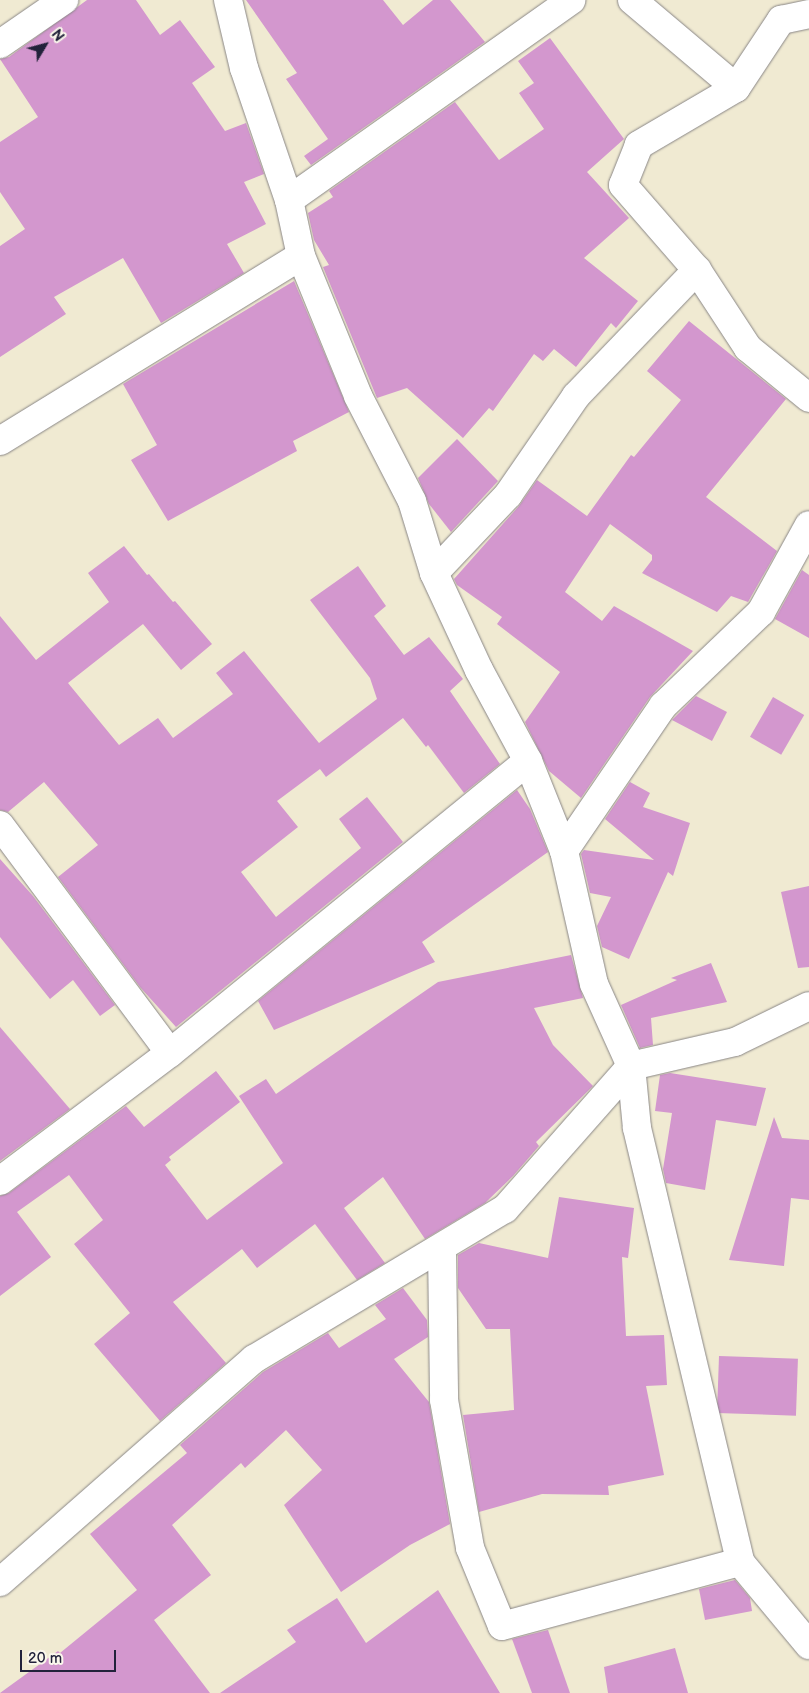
<!DOCTYPE html>
<style>
body{margin:0}
#map{position:relative;width:809px;height:1693px;overflow:hidden;background:#f0ead2;font-family:"Balsamiq Sans",sans-serif}
div>[style]{position:absolute}
.building>*{inset:0;background:#d397ce;transform-origin:0 0}
.roads{filter:drop-shadow(0 0 1px #898686) drop-shadow(0 0 1px #898686)}
.minor>*{height:28px;margin:-14px;padding:0 14px;transform-origin:14px;border-radius:14px;background:#fff}
span{translate:-50% -50%;white-space:nowrap;text-align:center;line-height:1.15;-webkit-text-stroke:4px #fbf7ec;paint-order:stroke}
.north{position:absolute;left:20px;top:20px;width:50px;height:50px;-webkit-text-stroke:4px #fbf7ec;paint-order:stroke;rotate:53deg;font-size:14px;font-weight:700;line-height:20px;text-align:center;color:#22223b}
.north::after{content:'';display:block;margin:auto;width:18px;height:22px;background:#22223b;clip-path:polygon(50% 0,100% 100%,50% 72%,0 100%)}
.scale{position:absolute;left:20px;top:1650px;width:96px;height:22px;box-sizing:border-box;border:2px solid #22223b;border-top:0;padding-left:6px;font-size:15px;line-height:18px;white-space:nowrap;color:#22223b;-webkit-text-stroke:4px #fbf7ec;paint-order:stroke}
</style>
<div id="map">
<div class="building">
<i style="clip-path:polygon(87px 0,136px 0,160px 35px,180px 20px,215px 67px,192px 83px,225px 131px,246px 123px,264px 174px,244px 182px,266px 224px,227px 244px,244px 273px,161px 323px,123px 258px,54px 297px,66px 314px,0 357px,0 246px,25px 229px,0 192px,0 142px,38px 117px,0 59px,9px 57px)"></i>
<i style="clip-path:polygon(246px 0,383px 0,403px 25px,433px 0,450px 0,485px 42px,311px 165px,304px 156px,328px 139px,286px 79px,297px 73px)"></i>
<i style="clip-path:polygon(550px 38px,624px 139px,587px 172px,629px 218px,584px 258px,638px 301px,616px 328px,611px 323px,576px 367px,554px 349px,543px 361px,534px 354px,493px 411px,489px 408px,463px 438px,407px 388px,377px 398px,323px 267px,329px 265px,314px 240px,308px 213px,333px 197px,329px 191px,455px 102px,499px 160px,544px 129px,519px 93px,534px 83px,518px 61px)"></i>
<i style="clip-path:polygon(294px 281px,349px 412px,293px 441px,297px 451px,168px 521px,131px 460px,157px 445px,123px 384px)"></i>
<i style="clip-path:polygon(689px 321px,786px 399px,706px 497px,777px 551px,748px 602px,731px 596px,717px 612px,642px 573px,652px 560px,652px 555px,610px 524px,565px 592px,602px 621px,614px 606px,693px 651px,650px 697px,581px 798px,549px 771px,525px 722px,560px 672px,497px 624px,502px 617px,457px 585px,454px 579px,519px 506px,537px 480px,587px 516px,631px 455px,634px 457px,681px 400px,647px 371px)"></i>
<i style="clip-path:polygon(457px 439px,498px 481px,451px 532px,429px 504px,418px 478px)"></i>
<i style="clip-path:polygon(124px 546px,147px 575px,149px 574px,173px 602px,175px 601px,212px 644px,181px 670px,143px 624px,68px 683px,119px 745px,158px 718px,173px 738px,233px 694px,216px 673px,244px 651px,319px 743px,377px 699px,370px 678px,310px 600px,358px 566px,386px 606px,374px 616px,404px 655px,429px 637px,463px 679px,450px 691px,500px 764px,464px 793px,428px 745px,426px 747px,403px 718px,326px 777px,320px 769px,277px 801px,298px 827px,241px 872px,276px 917px,361px 848px,339px 819px,367px 797px,403px 842px,176px 1027px,140px 987px,58px 877px,98px 845px,44px 782px,8px 812px,0 810px,0 616px,36px 660px,109px 602px,88px 573px)"></i>
<i style="clip-path:polygon(802px 570px,809px 575px,809px 638px,775px 619px)"></i>
<i style="clip-path:polygon(696px 696px,727px 712px,712px 741px,672px 720px)"></i>
<i style="left:773px;top:697px;width:36px;height:46px;rotate:30deg"></i>
<i style="clip-path:polygon(630px 782px,650px 793px,643px 807px,690px 823px,673px 876px,668px 872px,629px 959px,602px 947px,597px 926px,611px 897px,590px 893px,581px 854px,584px 850px,654px 860px,605px 819px)"></i>
<i style="clip-path:polygon(517px 790px,530px 809px,548px 852px,422px 942px,435px 962px,274px 1030px,258px 1001px)"></i>
<i style="clip-path:polygon(0 859px,33px 896px,115px 1005px,100px 1016px,73px 980px,50px 999px,0 937px)"></i>
<i style="clip-path:polygon(809px 886px,809px 967px,798px 968px,781px 892px)"></i>
<i style="clip-path:polygon(571px 955px,583px 998px,534px 1008px,553px 1045px,593px 1086px,536px 1142px,539px 1146px,513px 1176px,485px 1203px,425px 1239px,383px 1177px,344px 1208px,385px 1263px,357px 1280px,315px 1224px,257px 1268px,242px 1249px,173px 1302px,226px 1363px,160px 1421px,94px 1344px,130px 1313px,74px 1244px,103px 1220px,69px 1175px,17px 1212px,51px 1257px,0 1296px,0 1196px,9px 1193px,126px 1106px,144px 1127px,216px 1071px,240px 1102px,169px 1157px,171px 1160px,165px 1165px,207px 1220px,283px 1163px,239px 1096px,266px 1079px,276px 1094px,438px 982px)"></i>
<i style="clip-path:polygon(711px 963px,727px 1002px,651px 1018px,653px 1045px,640px 1048px,621px 1005px,677px 980px,671px 978px)"></i>
<i style="clip-path:polygon(0 1027px,70px 1109px,0 1161px)"></i>
<i style="clip-path:polygon(670px 1073px,766px 1088px,756px 1126px,716px 1120px,705px 1190px,666px 1183px,663px 1169px,672px 1113px,655px 1111px,660px 1075px)"></i>
<i style="clip-path:polygon(774px 1117px,782px 1138px,809px 1140px,809px 1200px,791px 1198px,784px 1266px,729px 1260px)"></i>
<i style="clip-path:polygon(559px 1197px,634px 1208px,628px 1258px,622px 1257px,626px 1336px,664px 1335px,667px 1385px,646px 1386px,664px 1475px,608px 1486px,609px 1495px,542px 1494px,479px 1512px,463px 1415px,514px 1410px,510px 1329px,486px 1329px,458px 1288px,458px 1255px,479px 1243px,548px 1258px)"></i>
<i style="clip-path:polygon(403px 1288px,427px 1320px,428px 1337px,394px 1359px,429px 1402px,450px 1524px,410px 1545px,341px 1592px,284px 1505px,322px 1470px,286px 1430px,245px 1468px,241px 1463px,172px 1525px,211px 1575px,154px 1620px,210px 1693px,0 1693px,58px 1651px,60px 1653px,137px 1590px,90px 1534px,187px 1453px,180px 1445px,263px 1372px,328px 1333px,339px 1348px,386px 1319px,375px 1305px)"></i>
<i style="left:719px;top:1356px;width:79px;height:57px;rotate:2deg"></i>
<i style="clip-path:polygon(735px 1580px,750px 1598px,752px 1611px,705px 1620px,699px 1589px)"></i>
<i style="clip-path:polygon(438px 1590px,500px 1693px,220px 1693px,296px 1642px,287px 1630px,337px 1598px,366px 1643px)"></i>
<i style="clip-path:polygon(548px 1630px,570px 1693px,532px 1693px,512px 1639px)"></i>
<i style="clip-path:polygon(675px 1648px,688px 1693px,608px 1693px,604px 1667px)"></i>
</div>
<div class="roads">
<div class="minor">
<i style="left:228px;top:0;width:70px;rotate:76.8deg"></i>
<i style="left:244px;top:68px;width:139px;rotate:71.2deg"></i>
<i style="left:289px;top:200px;width:57px;rotate:77.9deg"></i>
<i style="left:301px;top:256px;width:151px;rotate:67.8deg"></i>
<i style="left:358px;top:396px;width:118px;rotate:62.8deg"></i>
<i style="left:412px;top:501px;width:75px;rotate:73deg"></i>
<i style="left:434px;top:573px;width:107px;rotate:65.1deg"></i>
<i style="left:479px;top:670px;width:103px;rotate:61.7deg"></i>
<i style="left:528px;top:761px;width:97px;rotate:68.2deg"></i>
<i style="left:564px;top:851px;width:136px;rotate:77.3deg"></i>
<i style="left:594px;top:984px;width:90px;rotate:65.7deg"></i>
<i style="left:631px;top:1066px;width:62px;rotate:84.5deg"></i>
<i style="left:637px;top:1128px;width:446px;rotate:76.6deg"></i>
<i style="left:740px;top:1562px;width:108px;rotate:50.3deg"></i>
<i style="left:632px;top:0;width:136px;rotate:40.2deg"></i>
<i style="left:736px;top:88px;width:82px;rotate:-56.5deg"></i>
<i style="left:781px;top:20px;width:29px;rotate:-12deg"></i>
<i style="left:0;top:44px;width:78px;rotate:-34.5deg"></i>
<i style="left:736px;top:88px;width:113px;rotate:149.6deg"></i>
<i style="left:639px;top:145px;width:43px;rotate:111.8deg"></i>
<i style="left:623px;top:185px;width:113px;rotate:49deg"></i>
<i style="left:697px;top:270px;width:93px;rotate:56.8deg"></i>
<i style="left:748px;top:348px;width:79px;rotate:39.3deg"></i>
<i style="left:289px;top:200px;width:346px;rotate:-35.3deg"></i>
<i style="left:0;top:441px;width:353px;rotate:-31.6deg"></i>
<i style="left:434px;top:573px;width:108px;rotate:-46.5deg"></i>
<i style="left:508px;top:495px;width:120px;rotate:-55.5deg"></i>
<i style="left:576px;top:396px;width:175px;rotate:-46.2deg"></i>
<i style="left:0;top:825px;width:284px;rotate:53.3deg"></i>
<i style="left:564px;top:851px;width:176px;rotate:-55.7deg"></i>
<i style="left:663px;top:706px;width:136px;rotate:-43.8deg"></i>
<i style="left:761px;top:612px;width:99px;rotate:-61.1deg"></i>
<i style="left:0;top:1181px;width:213px;rotate:-37deg"></i>
<i style="left:170px;top:1053px;width:462px;rotate:-39.2deg"></i>
<i style="left:442px;top:1249px;width:151px;rotate:89.2deg"></i>
<i style="left:444px;top:1400px;width:150px;rotate:80deg"></i>
<i style="left:470px;top:1548px;width:84px;rotate:67.7deg"></i>
<i style="left:502px;top:1626px;width:246px;rotate:-15.1deg"></i>
<i style="left:0;top:1582px;width:338px;rotate:-41.3deg"></i>
<i style="left:254px;top:1359px;width:292px;rotate:-30.9deg"></i>
<i style="left:505px;top:1209px;width:191px;rotate:-48.6deg"></i>
<i style="left:631px;top:1066px;width:107px;rotate:-13deg"></i>
<i style="left:735px;top:1042px;width:82px;rotate:-25.9deg"></i>
</div>
</div>
<div class="north">N</div>
<div class="scale">20 m</div>
</div>
